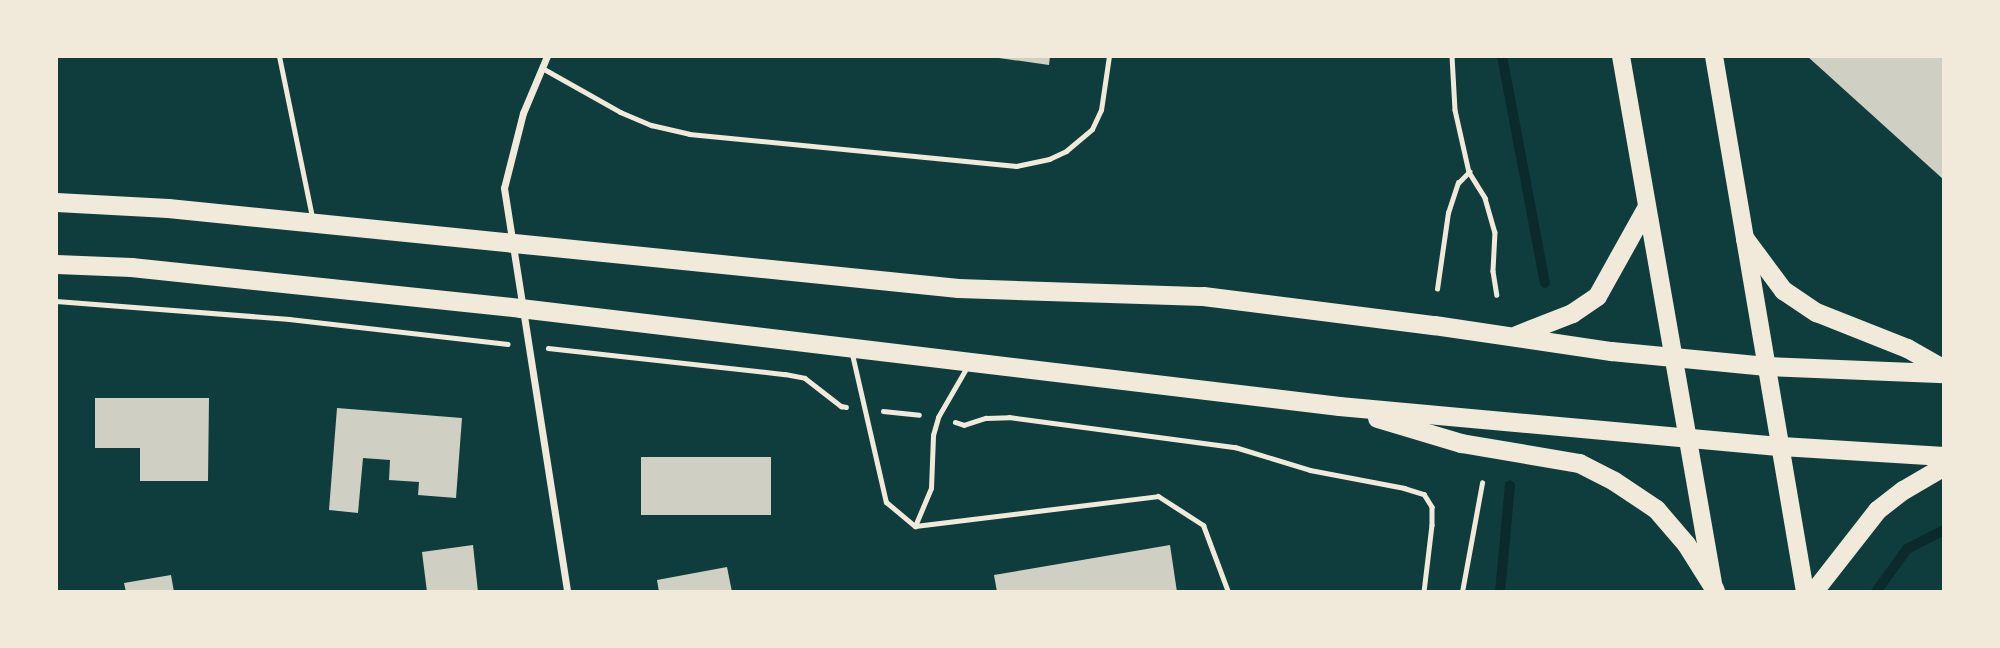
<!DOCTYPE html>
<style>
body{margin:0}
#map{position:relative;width:2000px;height:648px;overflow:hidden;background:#0f3d3e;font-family:Raleway,sans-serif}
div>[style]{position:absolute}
.stream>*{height:10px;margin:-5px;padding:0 5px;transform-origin:5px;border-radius:5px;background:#0a2a2b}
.building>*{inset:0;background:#cfcfc3;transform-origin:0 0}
.path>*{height:4.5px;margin:-2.25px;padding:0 2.25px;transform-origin:2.25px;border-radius:2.25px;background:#f1e9da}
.service>*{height:5px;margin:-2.5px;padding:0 2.5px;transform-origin:2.5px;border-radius:2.5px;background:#f1e9da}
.minor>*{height:7px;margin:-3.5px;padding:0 3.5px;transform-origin:3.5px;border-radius:3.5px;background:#f1e9da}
.primary>*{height:18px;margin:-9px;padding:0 9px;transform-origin:9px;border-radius:9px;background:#f1e9da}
.trunk>*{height:19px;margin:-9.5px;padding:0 9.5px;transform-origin:9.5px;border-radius:9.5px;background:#f1e9da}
span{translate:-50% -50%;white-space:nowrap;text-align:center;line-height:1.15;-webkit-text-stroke:5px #f1e9da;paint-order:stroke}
.frame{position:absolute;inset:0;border:58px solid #f1e9da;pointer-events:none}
</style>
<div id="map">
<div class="stream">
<i style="left:1502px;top:56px;width:231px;rotate:79.3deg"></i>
<i style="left:1500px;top:592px;width:107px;rotate:-84.7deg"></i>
<i style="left:1876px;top:592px;width:53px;rotate:-54.2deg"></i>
<i style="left:1907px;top:549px;width:42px;rotate:-27.2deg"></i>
</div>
<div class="building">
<i style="clip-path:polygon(985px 56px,1050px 56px,1049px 65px)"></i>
<i style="clip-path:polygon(1807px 56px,1944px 56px,1944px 180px)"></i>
<i style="clip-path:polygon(95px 398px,209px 398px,208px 481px,140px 481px,140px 448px,95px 448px)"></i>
<i style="clip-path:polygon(337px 408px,462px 418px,456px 498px,418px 495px,419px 482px,389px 480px,390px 460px,363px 458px,358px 513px,329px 510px)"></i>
<i style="left:641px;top:457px;width:130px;height:58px"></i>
<i style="clip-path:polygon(473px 545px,478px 592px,427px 592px,422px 552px)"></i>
<i style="clip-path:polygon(1170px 545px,1177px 592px,997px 592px,994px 575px)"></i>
<i style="clip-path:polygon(727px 567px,732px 592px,659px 592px,657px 580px)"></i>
<i style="clip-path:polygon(171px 575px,174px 592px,126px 592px,124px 583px)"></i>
</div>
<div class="path">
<i style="left:1452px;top:56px;width:54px;rotate:86.8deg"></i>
<i style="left:1455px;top:110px;width:64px;rotate:77.3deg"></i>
<i style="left:1469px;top:172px;width:31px;rotate:58deg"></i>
<i style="left:1485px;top:198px;width:35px;rotate:74deg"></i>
<i style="left:1495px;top:232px;width:39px;rotate:93deg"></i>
<i style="left:1493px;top:271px;width:24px;rotate:81deg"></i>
<i style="left:1437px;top:289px;width:77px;rotate:-81.8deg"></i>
<i style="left:1448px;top:213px;width:32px;rotate:-72deg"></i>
<i style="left:1458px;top:183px;width:16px;rotate:-45deg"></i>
<i style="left:56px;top:301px;width:234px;rotate:4.4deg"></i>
<i style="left:289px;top:319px;width:220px;rotate:6.5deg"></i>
<i style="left:548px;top:348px;width:238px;rotate:6.3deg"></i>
<i style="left:785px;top:374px;width:20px;rotate:11deg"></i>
<i style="left:805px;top:378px;width:46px;rotate:37.9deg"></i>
<i style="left:841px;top:406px;width:5px;rotate:11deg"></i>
<i style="left:883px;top:411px;width:36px;rotate:6deg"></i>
<i style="left:955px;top:422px;width:9px;rotate:18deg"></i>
<i style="left:964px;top:425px;width:23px;rotate:-18deg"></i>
<i style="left:986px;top:418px;width:23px;rotate:-2deg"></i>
<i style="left:1009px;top:417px;width:228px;rotate:7.6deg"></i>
<i style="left:1235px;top:447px;width:78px;rotate:17deg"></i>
<i style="left:1310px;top:470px;width:96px;rotate:10.8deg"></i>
<i style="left:1404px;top:488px;width:21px;rotate:17deg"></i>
<i style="left:1424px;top:494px;width:15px;rotate:58deg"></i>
<i style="left:1432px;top:507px;width:18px;rotate:90deg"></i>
<i style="left:1432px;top:525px;width:67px;rotate:96.8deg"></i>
<i style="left:1462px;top:592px;width:111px;rotate:-79.6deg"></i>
</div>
<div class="service">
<i style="left:279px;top:56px;width:164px;rotate:78.4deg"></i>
<i style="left:542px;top:68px;width:90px;rotate:29.4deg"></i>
<i style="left:620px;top:112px;width:34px;rotate:23deg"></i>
<i style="left:651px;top:125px;width:39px;rotate:13deg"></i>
<i style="left:689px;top:134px;width:329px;rotate:5.6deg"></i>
<i style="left:1016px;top:166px;width:34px;rotate:-12deg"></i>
<i style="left:1049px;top:159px;width:19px;rotate:-25deg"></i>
<i style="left:1066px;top:151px;width:34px;rotate:-40deg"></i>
<i style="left:1092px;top:129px;width:21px;rotate:-65deg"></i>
<i style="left:1101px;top:110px;width:55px;rotate:-81.6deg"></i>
<i style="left:852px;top:354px;width:152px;rotate:77.1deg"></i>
<i style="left:886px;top:502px;width:38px;rotate:40deg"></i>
<i style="left:915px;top:526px;width:41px;rotate:-67.2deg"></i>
<i style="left:931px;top:488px;width:53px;rotate:-87.8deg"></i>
<i style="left:933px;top:435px;width:19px;rotate:-74deg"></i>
<i style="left:938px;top:417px;width:58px;rotate:-59.9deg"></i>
<i style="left:915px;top:526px;width:245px;rotate:-7deg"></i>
<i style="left:1158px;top:496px;width:54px;rotate:32.8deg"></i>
<i style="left:1203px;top:525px;width:72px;rotate:69.5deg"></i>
</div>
<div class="minor">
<i style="left:547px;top:56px;width:62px;rotate:112.8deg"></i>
<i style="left:523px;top:113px;width:77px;rotate:104.2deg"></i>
<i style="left:504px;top:188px;width:409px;rotate:81.1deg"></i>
</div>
<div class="primary">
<i style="left:1621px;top:56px;width:541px;rotate:80.1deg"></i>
<i style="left:1714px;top:56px;width:544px;rotate:80.36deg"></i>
</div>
<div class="trunk">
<i style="left:56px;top:202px;width:112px;rotate:3.1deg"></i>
<i style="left:168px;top:208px;width:794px;rotate:5.78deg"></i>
<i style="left:958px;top:288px;width:245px;rotate:1.9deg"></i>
<i style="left:1203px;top:296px;width:233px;rotate:7.2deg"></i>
<i style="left:1434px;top:325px;width:179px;rotate:8.4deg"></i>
<i style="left:1611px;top:351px;width:156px;rotate:5.5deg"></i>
<i style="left:1766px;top:366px;width:178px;rotate:2.3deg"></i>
<i style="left:1745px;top:239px;width:64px;rotate:53.3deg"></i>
<i style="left:1783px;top:290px;width:40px;rotate:34deg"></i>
<i style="left:1816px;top:312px;width:98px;rotate:21.6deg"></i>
<i style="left:1907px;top:348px;width:43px;rotate:29.6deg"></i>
<i style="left:56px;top:264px;width:75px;rotate:2.3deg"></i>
<i style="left:131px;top:267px;width:391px;rotate:6deg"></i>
<i style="left:520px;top:308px;width:825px;rotate:6.82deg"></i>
<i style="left:1339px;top:406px;width:444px;rotate:5.2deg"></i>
<i style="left:1781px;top:446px;width:163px;rotate:3.5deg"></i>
<i style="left:1516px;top:335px;width:60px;rotate:-21.4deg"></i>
<i style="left:1572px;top:313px;width:30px;rotate:-34deg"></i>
<i style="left:1597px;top:296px;width:101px;rotate:-60.9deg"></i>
<i style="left:1377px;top:418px;width:88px;rotate:16.6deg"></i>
<i style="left:1461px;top:443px;width:120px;rotate:9.6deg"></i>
<i style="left:1579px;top:463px;width:39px;rotate:27deg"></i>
<i style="left:1614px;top:481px;width:50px;rotate:33.7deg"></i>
<i style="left:1656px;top:509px;width:46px;rotate:49.4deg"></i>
<i style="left:1686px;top:544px;width:54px;rotate:57.8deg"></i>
<i style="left:1813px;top:592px;width:104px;rotate:-52deg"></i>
<i style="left:1877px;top:510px;width:33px;rotate:-38deg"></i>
<i style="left:1903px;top:490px;width:48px;rotate:-30.3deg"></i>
</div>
<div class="frame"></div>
</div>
